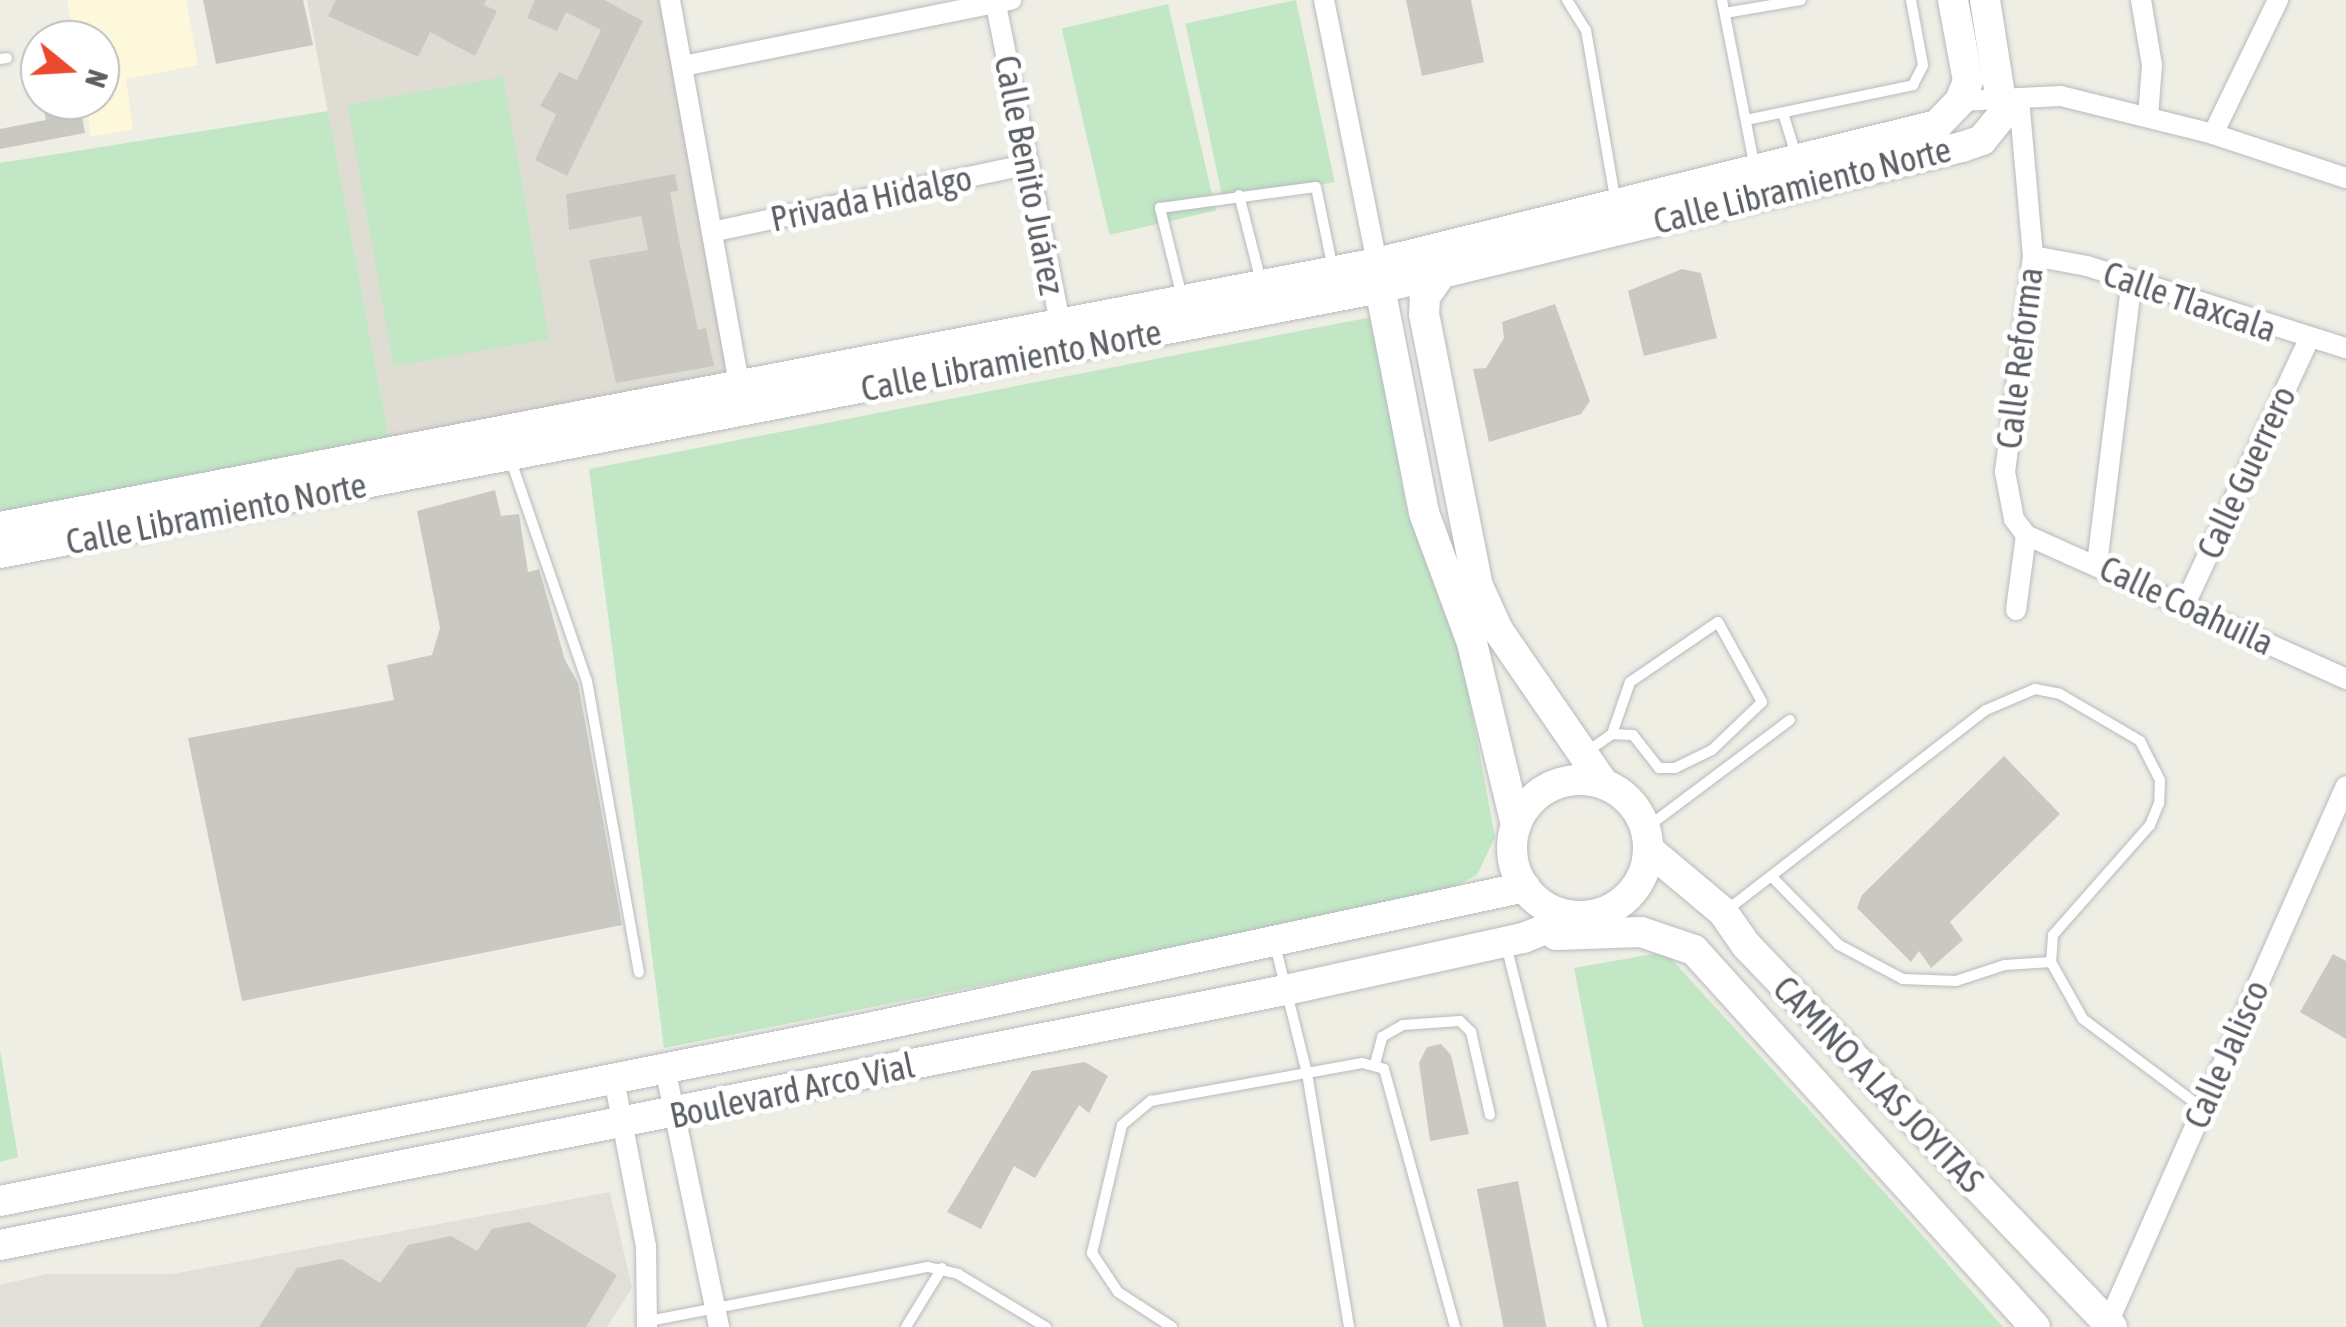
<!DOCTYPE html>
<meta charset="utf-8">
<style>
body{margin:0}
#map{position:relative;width:2346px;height:1327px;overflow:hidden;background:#efeee5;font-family:"Asap Condensed",sans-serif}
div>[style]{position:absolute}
.commercial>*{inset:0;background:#fef8db}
.industrial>*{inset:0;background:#e0dfd9}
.education>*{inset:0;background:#dfddd3}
.green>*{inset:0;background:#c1e7c4;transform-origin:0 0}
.building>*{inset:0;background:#cac8c2;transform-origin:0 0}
.roads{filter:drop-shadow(0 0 2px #b7babf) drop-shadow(0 0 2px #b7babf)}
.lane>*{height:10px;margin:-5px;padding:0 5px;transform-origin:5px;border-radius:5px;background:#fff}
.street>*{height:20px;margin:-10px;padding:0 10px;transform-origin:10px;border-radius:10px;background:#fff}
.secondary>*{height:30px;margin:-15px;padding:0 15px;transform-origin:15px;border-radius:15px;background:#fff}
.secondary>.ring{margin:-15px;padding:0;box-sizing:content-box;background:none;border:30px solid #fff;border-radius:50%}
span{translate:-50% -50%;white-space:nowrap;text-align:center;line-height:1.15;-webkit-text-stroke:10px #fff;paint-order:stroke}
.street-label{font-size:35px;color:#5c6065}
.north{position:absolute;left:20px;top:20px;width:100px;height:100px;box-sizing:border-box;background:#fff;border:2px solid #bebfc1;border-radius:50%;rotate:108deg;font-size:28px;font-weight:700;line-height:40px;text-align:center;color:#5c6065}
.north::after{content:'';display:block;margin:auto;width:35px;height:45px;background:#ec4a2e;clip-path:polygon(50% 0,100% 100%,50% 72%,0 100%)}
</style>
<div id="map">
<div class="commercial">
<i style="clip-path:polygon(67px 0,186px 0,198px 65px,126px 79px,133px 129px,91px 137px,85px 100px,100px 100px,100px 40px,74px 40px)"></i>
</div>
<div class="industrial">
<i style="clip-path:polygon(610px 1192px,632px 1288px,607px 1327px,0 1327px,0 1285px,46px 1274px,173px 1274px)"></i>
</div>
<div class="education">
<i style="clip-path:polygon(307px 0,659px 0,730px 370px,391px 449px)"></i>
</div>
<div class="green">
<i style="left:1296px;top:0;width:186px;height:113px;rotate:78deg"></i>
<i style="left:1168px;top:4px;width:212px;height:109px;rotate:77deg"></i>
<i style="left:503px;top:77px;width:266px;height:158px;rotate:80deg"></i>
<i style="clip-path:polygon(328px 111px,391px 449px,0 522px,0 163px)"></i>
<i style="clip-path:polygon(1372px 317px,1407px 512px,1452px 605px,1495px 837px,1477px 875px,1435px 896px,664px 1048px,589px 469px)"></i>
<i style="clip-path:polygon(1665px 952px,1885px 1193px,2003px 1327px,1643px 1327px,1574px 968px)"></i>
<i style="clip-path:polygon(0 1050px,18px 1157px,0 1162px)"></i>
</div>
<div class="building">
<i style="clip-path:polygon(203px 0,303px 0,313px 45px,216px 64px)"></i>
<i style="clip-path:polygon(336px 0,486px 0,484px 5px,497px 11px,475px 56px,430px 32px,418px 57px,328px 16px)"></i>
<i style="clip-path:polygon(535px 0,604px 0,643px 21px,567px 176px,535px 160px,556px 114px,540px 106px,559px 72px,577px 80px,601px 30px,566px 12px,557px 31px,527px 18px)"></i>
<i style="clip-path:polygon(1406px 0,1471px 0,1484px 62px,1422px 76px)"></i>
<i style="clip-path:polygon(42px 100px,79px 100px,85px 133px,0 149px,0 129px,46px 120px)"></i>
<i style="clip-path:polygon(675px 174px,678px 191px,670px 192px,679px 240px,698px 330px,706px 328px,714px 366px,616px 383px,589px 260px,648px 250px,641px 216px,569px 230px,566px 194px)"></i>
<i style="clip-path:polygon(1682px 269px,1701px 273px,1717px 338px,1644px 356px,1628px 291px)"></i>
<i style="clip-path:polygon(1555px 304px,1590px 401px,1581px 414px,1489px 442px,1473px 369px,1486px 368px,1504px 338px,1502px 322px)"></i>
<i style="clip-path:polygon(495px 490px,501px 516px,519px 514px,528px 572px,539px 569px,565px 660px,578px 683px,622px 925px,242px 1001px,188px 738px,394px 700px,387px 665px,432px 655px,440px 628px,417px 511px)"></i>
<i style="clip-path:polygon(2004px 756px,2060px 814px,1950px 922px,1963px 940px,1931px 968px,1919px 951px,1911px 962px,1857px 908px,1862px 895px)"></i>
<i style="clip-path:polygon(2333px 954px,2346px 961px,2346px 1039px,2300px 1012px)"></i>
<i style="clip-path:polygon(1441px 1044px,1451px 1055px,1469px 1134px,1430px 1141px,1419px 1063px,1427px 1047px)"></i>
<i style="clip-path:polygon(1085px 1062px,1108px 1076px,1089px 1113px,1079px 1105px,1035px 1178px,1014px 1166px,981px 1229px,947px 1212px,1032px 1071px)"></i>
<i style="left:1518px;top:1181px;width:149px;height:42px;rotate:79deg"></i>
<i style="clip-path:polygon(529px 1222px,617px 1275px,586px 1327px,259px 1327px,297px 1268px,342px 1259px,380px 1283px,408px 1245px,451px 1236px,477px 1251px,492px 1229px)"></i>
</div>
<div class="roads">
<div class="lane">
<i style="left:1567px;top:0;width:36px;rotate:58deg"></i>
<i style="left:1586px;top:30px;width:176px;rotate:80.2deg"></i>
<i style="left:1722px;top:0;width:171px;rotate:78.9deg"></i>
<i style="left:1725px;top:13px;width:77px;rotate:-9.7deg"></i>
<i style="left:0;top:59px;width:7px;rotate:-8deg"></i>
<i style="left:1783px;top:113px;width:47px;rotate:72.7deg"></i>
<i style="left:1746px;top:120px;width:171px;rotate:-11.8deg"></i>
<i style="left:1913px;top:85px;width:22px;rotate:-63deg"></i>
<i style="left:1923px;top:65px;width:66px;rotate:-100.5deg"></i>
<i style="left:1239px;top:195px;width:89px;rotate:75.7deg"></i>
<i style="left:1182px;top:297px;width:92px;rotate:-103.9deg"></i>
<i style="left:1160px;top:208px;width:157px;rotate:-7.7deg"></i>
<i style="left:1316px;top:187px;width:84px;rotate:78.3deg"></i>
<i style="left:510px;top:458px;width:236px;rotate:71deg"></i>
<i style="left:587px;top:681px;width:296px;rotate:79.9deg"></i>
<i style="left:1585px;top:753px;width:33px;rotate:-35deg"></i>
<i style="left:1612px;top:734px;width:21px;rotate:3deg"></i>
<i style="left:1633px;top:735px;width:42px;rotate:51.8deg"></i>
<i style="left:1659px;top:768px;width:16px"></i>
<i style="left:1675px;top:768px;width:41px;rotate:-25.9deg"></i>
<i style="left:1712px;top:750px;width:69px;rotate:-43.8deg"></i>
<i style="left:1762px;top:702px;width:91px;rotate:-118.8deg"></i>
<i style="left:1718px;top:622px;width:107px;rotate:145.7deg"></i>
<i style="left:1630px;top:682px;width:55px;rotate:109.1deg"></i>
<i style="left:1646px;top:828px;width:180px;rotate:-36.9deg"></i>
<i style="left:1772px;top:877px;width:95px;rotate:45.4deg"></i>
<i style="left:1839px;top:945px;width:72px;rotate:28deg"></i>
<i style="left:1903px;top:979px;width:53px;rotate:2.2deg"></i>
<i style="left:1956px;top:981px;width:52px;rotate:-18.1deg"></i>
<i style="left:2005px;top:965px;width:46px;rotate:-3.7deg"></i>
<i style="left:1727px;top:910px;width:327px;rotate:-37.7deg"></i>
<i style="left:1986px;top:710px;width:53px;rotate:-23.2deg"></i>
<i style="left:2035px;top:689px;width:25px;rotate:11deg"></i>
<i style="left:2060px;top:694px;width:93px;rotate:30.4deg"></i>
<i style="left:2140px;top:741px;width:44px;rotate:62.9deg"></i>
<i style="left:2160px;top:780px;width:23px;rotate:92deg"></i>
<i style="left:2159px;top:803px;width:24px;rotate:112deg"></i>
<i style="left:2150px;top:825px;width:147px;rotate:131.4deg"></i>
<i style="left:2053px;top:935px;width:27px;rotate:94deg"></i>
<i style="left:2051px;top:962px;width:65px;rotate:60.7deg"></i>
<i style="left:2083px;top:1019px;width:149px;rotate:36.8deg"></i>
<i style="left:1275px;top:945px;width:132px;rotate:76deg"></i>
<i style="left:1307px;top:1073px;width:56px;rotate:-10.3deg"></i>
<i style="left:1362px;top:1063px;width:23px;rotate:15deg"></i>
<i style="left:1384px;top:1069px;width:268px;rotate:74.6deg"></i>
<i style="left:1506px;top:945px;width:394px;rotate:75.9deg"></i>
<i style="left:1375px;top:1064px;width:28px;rotate:-75deg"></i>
<i style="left:1382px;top:1037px;width:24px;rotate:-30deg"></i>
<i style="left:1403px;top:1025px;width:57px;rotate:-4deg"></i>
<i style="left:1460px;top:1021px;width:16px;rotate:45deg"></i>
<i style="left:1471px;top:1032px;width:85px;rotate:77.1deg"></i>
<i style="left:649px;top:1321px;width:284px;rotate:-11deg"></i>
<i style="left:928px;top:1267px;width:31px;rotate:13deg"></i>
<i style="left:958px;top:1274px;width:103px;rotate:31.1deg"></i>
<i style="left:906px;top:1327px;width:69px;rotate:-58.6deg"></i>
<i style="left:1172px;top:1327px;width:64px;rotate:-147.1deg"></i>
<i style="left:1118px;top:1292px;width:47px;rotate:-123.7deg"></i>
<i style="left:1092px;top:1253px;width:131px;rotate:-76.8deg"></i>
<i style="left:1122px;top:1125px;width:38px;rotate:-40deg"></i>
<i style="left:1151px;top:1101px;width:158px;rotate:-10.2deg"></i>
<i style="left:1307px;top:1073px;width:257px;rotate:80.6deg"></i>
</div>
<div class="street">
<i style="left:670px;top:0;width:401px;rotate:79.8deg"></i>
<i style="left:995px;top:0;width:343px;rotate:78.6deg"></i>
<i style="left:1324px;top:0;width:268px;rotate:78.6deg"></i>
<i style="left:2141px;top:0;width:66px;rotate:80.4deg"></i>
<i style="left:2152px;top:65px;width:52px;rotate:94.4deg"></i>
<i style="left:683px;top:66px;width:335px;rotate:-11.4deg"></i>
<i style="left:1960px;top:101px;width:101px;rotate:-2.8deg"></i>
<i style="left:2061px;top:96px;width:157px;rotate:14deg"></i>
<i style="left:2213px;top:134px;width:140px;rotate:18.3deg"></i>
<i style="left:2213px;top:134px;width:149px;rotate:-64.1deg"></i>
<i style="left:712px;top:232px;width:324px;rotate:-12.1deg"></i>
<i style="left:2033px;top:256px;width:55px;rotate:10.5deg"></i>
<i style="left:2087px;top:266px;width:272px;rotate:17.6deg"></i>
<i style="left:2026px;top:535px;width:351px;rotate:24.2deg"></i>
<i style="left:2097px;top:564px;width:286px;rotate:-83deg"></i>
<i style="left:2185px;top:604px;width:290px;rotate:-64.9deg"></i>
<i style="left:2016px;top:610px;width:76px;rotate:-82.4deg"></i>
<i style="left:2026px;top:535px;width:20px;rotate:-127deg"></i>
<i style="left:2014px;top:519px;width:48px;rotate:-100.8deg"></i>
<i style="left:2005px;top:472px;width:218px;rotate:-82.6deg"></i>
<i style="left:2033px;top:256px;width:157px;rotate:-95.1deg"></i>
<i style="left:665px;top:1068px;width:265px;rotate:78.2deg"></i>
<i style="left:614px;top:1079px;width:170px;rotate:79.2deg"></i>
<i style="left:646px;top:1246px;width:81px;rotate:89.3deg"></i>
<i style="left:2108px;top:1323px;width:587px;rotate:-66.1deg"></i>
</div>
<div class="secondary">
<i style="left:1443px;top:271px;width:32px;rotate:125deg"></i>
<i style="left:1425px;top:297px;width:17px;rotate:93deg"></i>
<i style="left:1424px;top:314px;width:277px;rotate:78.8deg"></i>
<i style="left:1478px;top:586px;width:48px;rotate:65.6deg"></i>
<i style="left:1498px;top:630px;width:186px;rotate:55.5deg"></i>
<i style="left:1380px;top:288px;width:229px;rotate:78.9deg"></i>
<i style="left:1424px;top:513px;width:139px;rotate:69.7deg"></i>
<i style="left:1472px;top:643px;width:187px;rotate:76.4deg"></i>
<i style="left:0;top:527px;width:1402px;rotate:-10.85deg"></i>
<i style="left:1377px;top:263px;width:577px;rotate:-13.84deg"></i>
<i style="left:1937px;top:125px;width:33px;rotate:-46deg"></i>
<i style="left:1960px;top:101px;width:22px;rotate:-68deg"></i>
<i style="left:1968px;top:81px;width:82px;rotate:-100.5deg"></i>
<i style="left:0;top:553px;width:1405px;rotate:-10.87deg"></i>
<i style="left:1380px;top:288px;width:599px;rotate:-13.62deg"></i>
<i style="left:1962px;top:147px;width:21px;rotate:-19deg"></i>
<i style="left:1982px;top:140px;width:33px;rotate:-51deg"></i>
<i style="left:2003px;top:114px;width:115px;rotate:-99deg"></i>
<i class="ring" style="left:1512px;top:780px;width:106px;height:106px"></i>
<i style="left:1648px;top:849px;width:98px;rotate:40deg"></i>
<i style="left:1723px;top:912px;width:40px;rotate:55.1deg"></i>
<i style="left:1746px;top:945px;width:529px;rotate:46.23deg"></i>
<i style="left:1556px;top:935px;width:85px;rotate:-2deg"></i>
<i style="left:1641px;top:932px;width:56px;rotate:18.8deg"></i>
<i style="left:1694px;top:950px;width:508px;rotate:47.87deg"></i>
<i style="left:0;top:1201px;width:885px;rotate:-11.27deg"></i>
<i style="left:868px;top:1028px;width:672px;rotate:-12.11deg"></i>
<i style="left:0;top:1245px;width:1311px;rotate:-11.22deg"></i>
<i style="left:1286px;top:990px;width:243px;rotate:-12.4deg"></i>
<i style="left:1523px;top:938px;width:60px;rotate:-21.4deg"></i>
</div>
</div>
<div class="street-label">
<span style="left:1030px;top:175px;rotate:79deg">Calle Benito Juárez</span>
<span style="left:1802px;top:185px;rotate:-14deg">Calle Libramiento Norte</span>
<span style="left:871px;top:198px;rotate:-12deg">Privada Hidalgo</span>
<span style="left:2190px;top:301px;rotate:19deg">Calle Tlaxcala</span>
<span style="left:2019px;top:358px;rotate:-83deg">Calle Reforma</span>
<span style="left:1011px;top:360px;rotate:-11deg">Calle Libramiento Norte</span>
<span style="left:2246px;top:472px;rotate:-65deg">Calle Guerrero</span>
<span style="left:216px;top:513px;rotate:-11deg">Calle Libramiento Norte</span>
<span style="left:2187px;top:605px;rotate:25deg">Calle Coahuila</span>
<span style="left:2226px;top:1054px;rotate:-66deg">Calle Jalisco</span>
<span style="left:1879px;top:1084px;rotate:46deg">CAMINO A LAS JOYITAS</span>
<span style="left:792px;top:1090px;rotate:-12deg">Boulevard Arco Vial</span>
</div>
<div class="north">N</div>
</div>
